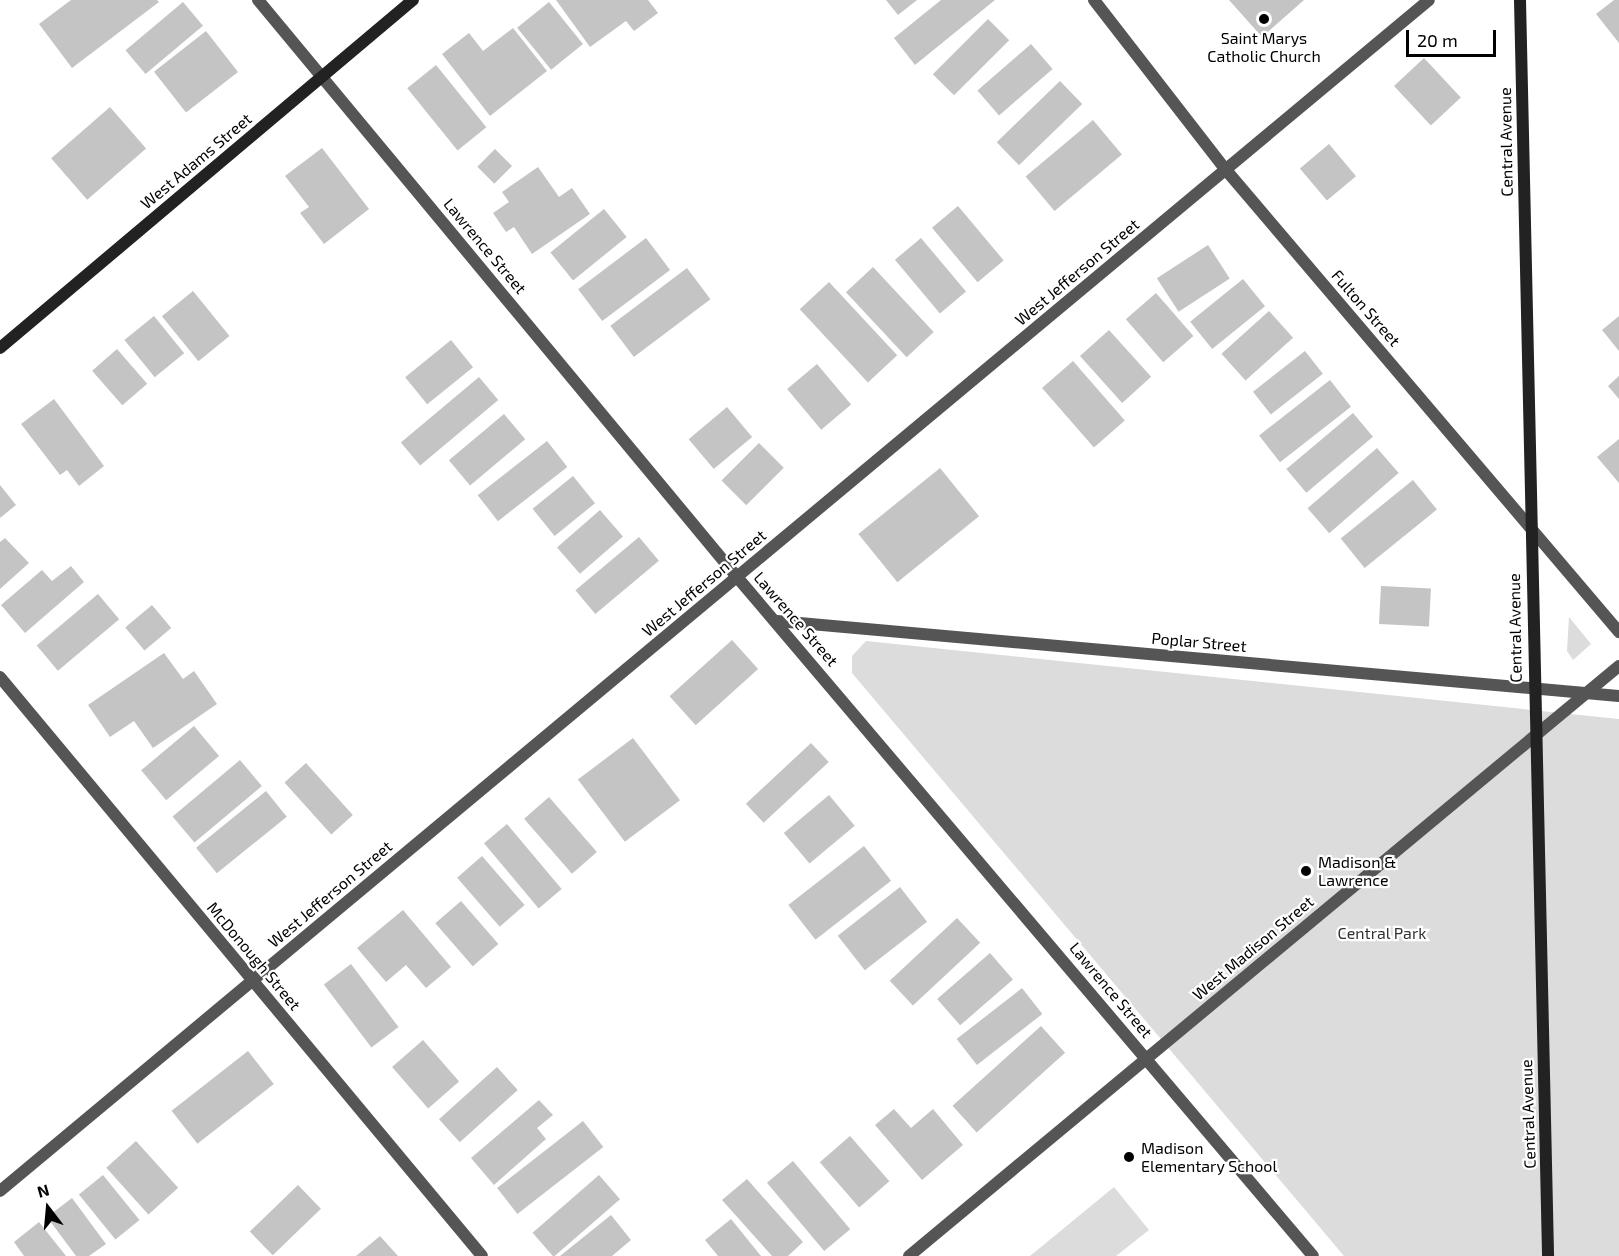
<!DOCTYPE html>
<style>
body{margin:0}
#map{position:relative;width:1619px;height:1256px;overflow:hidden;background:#fff;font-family:"Exo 2",sans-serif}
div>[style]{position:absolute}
.green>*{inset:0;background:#dcdcdc}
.building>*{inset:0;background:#c4c4c4;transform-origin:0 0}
.street>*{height:12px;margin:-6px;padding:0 6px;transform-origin:6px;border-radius:6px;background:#555}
.secondary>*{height:12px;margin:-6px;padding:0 6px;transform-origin:6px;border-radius:6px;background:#222}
.dots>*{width:16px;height:16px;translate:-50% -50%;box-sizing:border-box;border:3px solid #fff;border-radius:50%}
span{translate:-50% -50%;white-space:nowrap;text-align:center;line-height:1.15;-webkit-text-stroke:4.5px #fff;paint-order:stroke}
.poi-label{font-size:16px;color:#000}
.left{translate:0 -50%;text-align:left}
.street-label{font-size:16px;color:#000}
.park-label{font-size:16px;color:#333}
.north{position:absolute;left:18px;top:1178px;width:60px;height:60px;-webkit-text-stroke:4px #fff;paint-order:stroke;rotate:344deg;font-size:16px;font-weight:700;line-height:24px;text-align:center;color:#000}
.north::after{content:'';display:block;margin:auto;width:21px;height:27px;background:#000;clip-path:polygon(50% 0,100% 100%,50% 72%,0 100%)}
.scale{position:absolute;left:1406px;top:30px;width:90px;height:27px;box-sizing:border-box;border:3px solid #000;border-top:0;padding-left:8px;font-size:18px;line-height:21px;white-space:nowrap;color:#000;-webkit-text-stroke:4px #fff;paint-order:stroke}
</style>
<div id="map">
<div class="green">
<i style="clip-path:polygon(1569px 617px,1591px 644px,1573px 660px,1567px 651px)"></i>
<i style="clip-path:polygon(866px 641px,1619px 719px,1619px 1256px,1344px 1256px,852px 673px,852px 656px)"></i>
<i style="clip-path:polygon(1114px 1187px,1149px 1230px,1116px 1256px,1030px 1256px)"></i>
</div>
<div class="building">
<i style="clip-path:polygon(71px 0,157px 0,159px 2px,72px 68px,39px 24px)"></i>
<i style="clip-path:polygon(556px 0,648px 0,658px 13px,634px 31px,626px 21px,590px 47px)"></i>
<i style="clip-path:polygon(886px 0,917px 0,898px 15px)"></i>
<i style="clip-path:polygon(941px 0,995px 0,915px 65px,894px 38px)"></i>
<i style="clip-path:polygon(1229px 0,1304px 0,1262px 37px)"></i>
<i style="clip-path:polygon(1614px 0,1619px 0,1619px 43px,1596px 14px)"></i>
<i style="left:183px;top:2px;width:31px;height:75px;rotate:50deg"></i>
<i style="left:549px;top:2px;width:54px;height:41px;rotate:51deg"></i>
<i style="left:988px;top:19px;width:30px;height:78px;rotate:45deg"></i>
<i style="clip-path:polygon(513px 28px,547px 71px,490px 116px,442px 54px,469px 33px,483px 51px)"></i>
<i style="left:206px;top:31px;width:52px;height:66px;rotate:52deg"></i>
<i style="left:1031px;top:44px;width:33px;height:71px;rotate:49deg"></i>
<i style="left:1424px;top:58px;width:54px;height:41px;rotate:47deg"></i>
<i style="left:436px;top:65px;width:80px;height:37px;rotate:51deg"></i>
<i style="left:1060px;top:81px;width:32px;height:88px;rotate:46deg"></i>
<i style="left:110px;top:107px;width:55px;height:78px;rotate:49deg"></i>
<i style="left:1093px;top:120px;width:45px;height:88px;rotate:50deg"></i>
<i style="left:1329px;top:144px;width:42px;height:38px;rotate:50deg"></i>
<i style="clip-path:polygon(322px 148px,369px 209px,324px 244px,300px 213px,309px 207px,285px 176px)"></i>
<i style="left:495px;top:149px;width:24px;height:25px;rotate:45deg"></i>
<i style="clip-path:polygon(538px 167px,559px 197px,572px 188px,590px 214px,532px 254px,514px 227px,506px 232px,493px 213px,509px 202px,502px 192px)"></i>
<i style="left:958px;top:206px;width:71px;height:34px;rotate:50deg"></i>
<i style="left:604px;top:209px;width:36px;height:69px;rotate:51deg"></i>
<i style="left:646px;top:238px;width:40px;height:85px;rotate:53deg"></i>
<i style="left:921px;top:238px;width:70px;height:34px;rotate:50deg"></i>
<i style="left:1208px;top:245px;width:40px;height:61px;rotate:57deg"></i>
<i style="left:873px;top:267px;width:89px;height:37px;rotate:47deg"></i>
<i style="left:687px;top:268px;width:39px;height:96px;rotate:53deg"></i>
<i style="left:1243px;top:279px;width:35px;height:68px;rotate:51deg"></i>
<i style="left:829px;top:282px;width:100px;height:40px;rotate:47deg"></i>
<i style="left:193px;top:291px;width:58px;height:40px;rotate:51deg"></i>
<i style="left:1156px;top:293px;width:57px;height:40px;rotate:49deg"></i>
<i style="left:1269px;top:311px;width:36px;height:64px;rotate:48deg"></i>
<i style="left:154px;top:316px;width:48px;height:38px;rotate:51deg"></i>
<i style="clip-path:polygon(1619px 316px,1619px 351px,1602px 330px)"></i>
<i style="left:1109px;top:330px;width:63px;height:39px;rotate:48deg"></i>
<i style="left:451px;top:340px;width:35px;height:59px;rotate:51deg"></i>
<i style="left:117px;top:349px;width:46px;height:33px;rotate:49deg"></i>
<i style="left:1305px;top:351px;width:29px;height:66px;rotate:52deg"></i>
<i style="left:1073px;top:361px;width:79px;height:41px;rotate:49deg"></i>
<i style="left:817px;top:364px;width:53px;height:39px;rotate:50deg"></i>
<i style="clip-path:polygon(1619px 376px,1619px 399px,1608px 386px)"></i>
<i style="left:479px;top:377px;width:30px;height:102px;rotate:50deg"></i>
<i style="left:1330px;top:380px;width:34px;height:90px;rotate:52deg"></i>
<i style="clip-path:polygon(54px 399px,104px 466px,79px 486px,67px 470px,60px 475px,21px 424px)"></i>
<i style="left:727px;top:407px;width:39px;height:50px;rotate:50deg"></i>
<i style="left:1353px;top:413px;width:31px;height:87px;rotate:50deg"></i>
<i style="left:504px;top:414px;width:33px;height:72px;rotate:50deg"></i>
<i style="clip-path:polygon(1619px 439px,1619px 483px,1597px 457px)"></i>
<i style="left:547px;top:441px;width:33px;height:88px;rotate:52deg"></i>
<i style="left:759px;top:443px;width:35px;height:53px;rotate:45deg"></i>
<i style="left:1377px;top:448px;width:33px;height:92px;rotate:49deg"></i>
<i style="left:940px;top:468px;width:62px;height:105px;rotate:51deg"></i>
<i style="left:573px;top:476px;width:35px;height:52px;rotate:51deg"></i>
<i style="left:1413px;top:480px;width:38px;height:93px;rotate:51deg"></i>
<i style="clip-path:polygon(0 485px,16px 505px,0 518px)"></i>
<i style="left:600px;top:510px;width:35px;height:57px;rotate:49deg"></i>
<i style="left:639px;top:537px;width:31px;height:83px;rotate:50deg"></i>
<i style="clip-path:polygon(5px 538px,29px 563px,0 589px,0 542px)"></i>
<i style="clip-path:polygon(71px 566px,84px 582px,25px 633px,1px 605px,42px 570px,52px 581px)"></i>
<i style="left:1381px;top:586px;width:50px;height:38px;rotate:3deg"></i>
<i style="left:98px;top:594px;width:33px;height:80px;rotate:50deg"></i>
<i style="left:152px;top:605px;width:30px;height:35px;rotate:50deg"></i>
<i style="left:732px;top:640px;width:39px;height:84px;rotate:48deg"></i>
<i style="clip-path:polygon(164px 653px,183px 679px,194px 671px,217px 704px,153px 748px,134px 721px,110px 737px,88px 705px)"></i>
<i style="left:194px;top:726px;width:39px;height:69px;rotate:50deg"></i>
<i style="left:633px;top:738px;width:78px;height:69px;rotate:53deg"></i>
<i style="left:811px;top:743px;width:26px;height:89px;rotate:47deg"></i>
<i style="left:240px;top:760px;width:34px;height:88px;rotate:50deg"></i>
<i style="left:306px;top:763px;width:70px;height:29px;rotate:48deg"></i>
<i style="left:266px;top:791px;width:33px;height:90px;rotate:51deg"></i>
<i style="left:829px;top:795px;width:40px;height:59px;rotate:50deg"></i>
<i style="left:549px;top:797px;width:73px;height:33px;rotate:49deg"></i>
<i style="left:507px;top:824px;width:85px;height:30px;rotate:50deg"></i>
<i style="left:864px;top:846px;width:44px;height:96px;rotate:52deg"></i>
<i style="left:482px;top:856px;width:65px;height:33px;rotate:49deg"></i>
<i style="left:900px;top:887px;width:44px;height:79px;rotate:52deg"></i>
<i style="left:461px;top:901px;width:57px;height:34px;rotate:49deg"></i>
<i style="clip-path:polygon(403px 910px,451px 967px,426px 988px,406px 965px,386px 982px,357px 948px)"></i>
<i style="left:957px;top:918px;width:34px;height:92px;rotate:47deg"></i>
<i style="left:990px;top:953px;width:35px;height:70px;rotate:49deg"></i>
<i style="left:351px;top:964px;width:79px;height:34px;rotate:53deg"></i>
<i style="left:1022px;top:988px;width:33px;height:83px;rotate:52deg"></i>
<i style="left:1041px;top:1026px;width:36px;height:119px;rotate:48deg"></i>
<i style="left:423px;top:1040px;width:55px;height:41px;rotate:49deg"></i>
<i style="left:248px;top:1051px;width:42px;height:97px;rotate:52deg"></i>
<i style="left:497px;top:1067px;width:31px;height:78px;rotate:48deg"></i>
<i style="clip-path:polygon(539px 1100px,553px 1115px,537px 1128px,546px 1139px,494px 1185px,471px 1158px)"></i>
<i style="clip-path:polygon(894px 1109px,911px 1128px,933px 1109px,963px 1145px,922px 1180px,875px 1125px)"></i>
<i style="left:583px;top:1121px;width:33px;height:109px;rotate:52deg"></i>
<i style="left:850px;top:1136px;width:60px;height:40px;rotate:49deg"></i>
<i style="left:136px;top:1141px;width:63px;height:40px;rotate:48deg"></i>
<i style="left:793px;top:1161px;width:89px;height:34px;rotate:50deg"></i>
<i style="left:103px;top:1175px;width:58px;height:31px;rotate:51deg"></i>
<i style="left:599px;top:1175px;width:32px;height:88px;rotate:49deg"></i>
<i style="clip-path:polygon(747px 1179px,803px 1242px,788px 1256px,772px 1256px,722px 1200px)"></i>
<i style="left:298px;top:1185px;width:33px;height:67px;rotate:46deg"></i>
<i style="clip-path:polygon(72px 1198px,106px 1244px,89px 1256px,76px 1256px,47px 1217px)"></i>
<i style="clip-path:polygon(611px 1215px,631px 1240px,612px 1256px,560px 1256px)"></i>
<i style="clip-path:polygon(731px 1219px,761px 1256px,718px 1256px,705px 1240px)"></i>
<i style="clip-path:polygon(39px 1222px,66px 1256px,24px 1256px,14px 1242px)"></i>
<i style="clip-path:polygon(380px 1236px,398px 1256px,356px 1256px)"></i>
</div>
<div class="street">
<i style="left:258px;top:0;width:750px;rotate:50.3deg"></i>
<i style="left:737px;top:577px;width:890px;rotate:49.69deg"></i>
<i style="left:1094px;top:0;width:215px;rotate:52.2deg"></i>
<i style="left:1226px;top:170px;width:607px;rotate:49.61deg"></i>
<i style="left:777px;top:621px;width:845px;rotate:5.09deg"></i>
<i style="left:0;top:677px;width:753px;rotate:50.22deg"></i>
<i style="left:0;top:1191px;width:1860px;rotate:-39.81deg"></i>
<i style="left:909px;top:1256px;width:923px;rotate:-39.73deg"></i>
</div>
<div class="secondary">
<i style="left:1520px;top:0;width:1256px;rotate:88.72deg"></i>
<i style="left:0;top:348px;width:540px;rotate:-40.12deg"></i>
</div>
<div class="dots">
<i style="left:1264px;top:19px;background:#000"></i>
<i style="left:1306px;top:871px;background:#000"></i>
<i style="left:1129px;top:1157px;background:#000"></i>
</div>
<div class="poi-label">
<span style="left:1264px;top:47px">Saint Marys<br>Catholic Church</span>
<span class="left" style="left:1318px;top:871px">Madison &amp;<br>Lawrence</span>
<span class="left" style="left:1141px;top:1157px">Madison<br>Elementary School</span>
</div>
<div class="street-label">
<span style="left:1506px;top:142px;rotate:-91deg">Central Avenue</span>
<span style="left:196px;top:161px;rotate:-40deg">West Adams Street</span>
<span style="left:485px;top:246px;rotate:50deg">Lawrence Street</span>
<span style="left:1077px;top:272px;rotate:-40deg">West Jefferson Street</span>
<span style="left:1366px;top:308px;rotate:49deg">Fulton Street</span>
<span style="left:704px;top:583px;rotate:-40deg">West Jefferson Street</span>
<span style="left:796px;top:619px;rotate:49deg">Lawrence Street</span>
<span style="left:1515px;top:628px;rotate:-91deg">Central Avenue</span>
<span style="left:1199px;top:642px;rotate:5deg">Poplar Street</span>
<span style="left:330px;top:894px;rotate:-40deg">West Jefferson Street</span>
<span style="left:1253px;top:948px;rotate:-40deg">West Madison Street</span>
<span style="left:254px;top:956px;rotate:50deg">McDonough Street</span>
<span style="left:1111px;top:990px;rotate:50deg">Lawrence Street</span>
<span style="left:1528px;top:1114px;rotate:-92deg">Central Avenue</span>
</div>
<div class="park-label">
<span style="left:1382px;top:933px">Central Park</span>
</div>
<div class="north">N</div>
<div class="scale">20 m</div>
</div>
